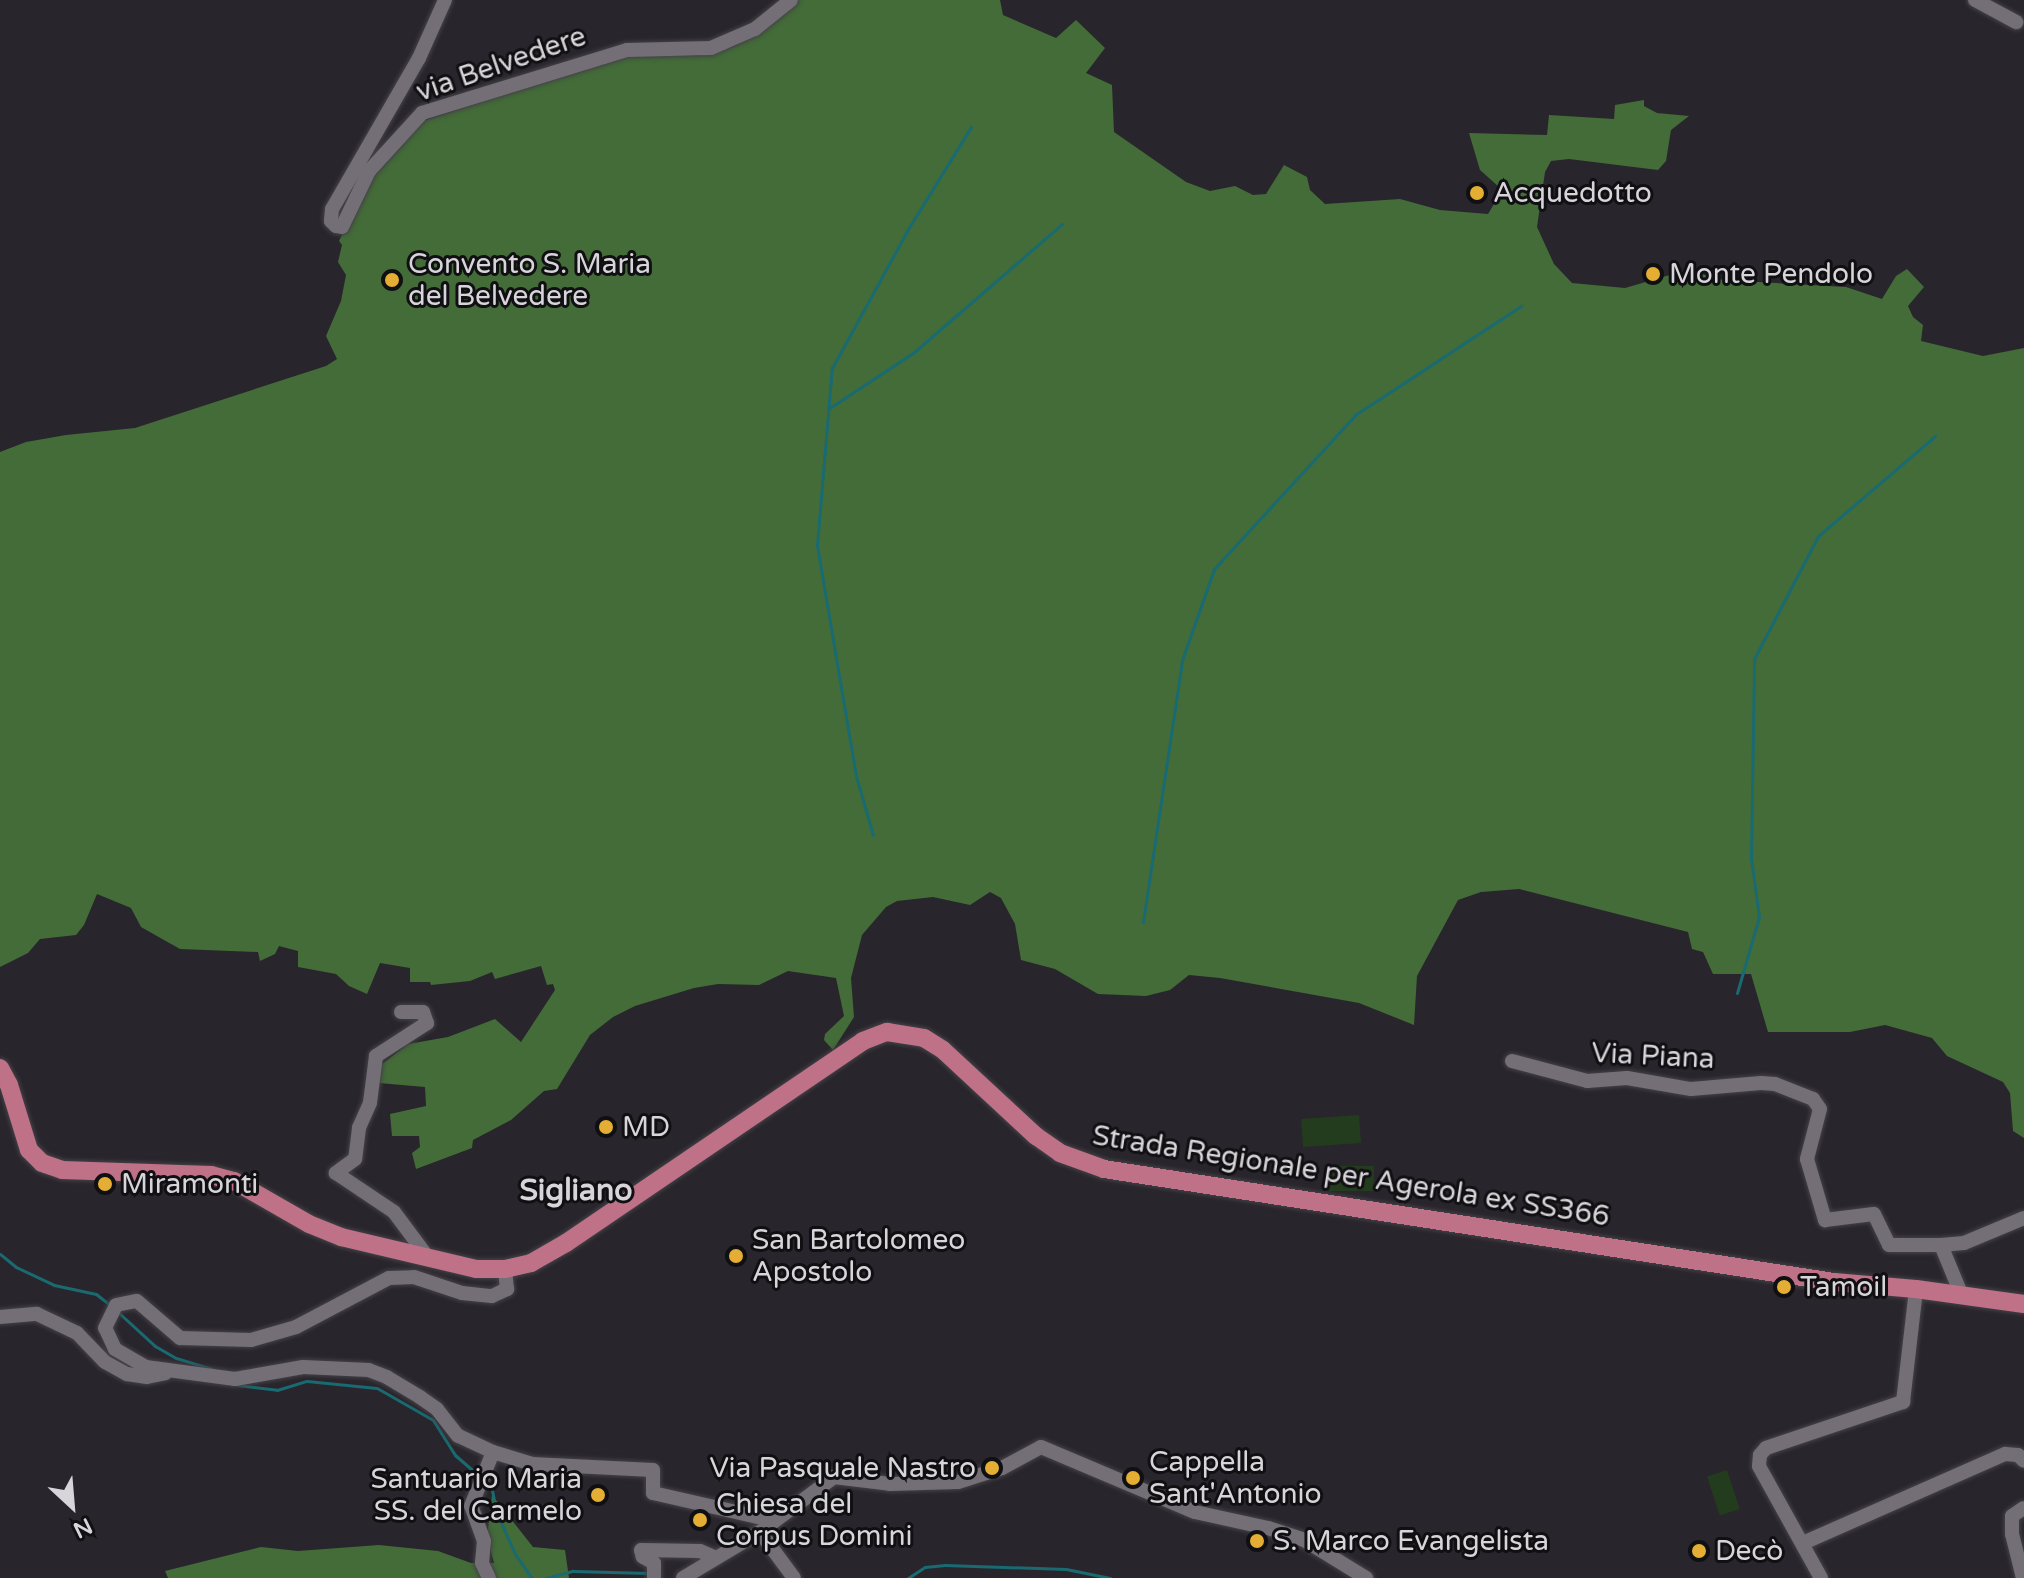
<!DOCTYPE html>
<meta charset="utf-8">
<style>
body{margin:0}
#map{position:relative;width:2024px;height:1578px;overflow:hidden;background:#29252c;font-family:"Varela Round",sans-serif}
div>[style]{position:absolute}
.green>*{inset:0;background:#243c1e;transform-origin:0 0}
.forest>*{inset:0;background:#436c38}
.stream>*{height:3px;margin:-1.5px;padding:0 1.5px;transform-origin:1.5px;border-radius:1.5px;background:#196a71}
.roads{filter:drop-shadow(0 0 2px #444247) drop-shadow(0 0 2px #444247)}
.minor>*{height:14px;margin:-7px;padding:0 7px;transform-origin:7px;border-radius:7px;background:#746f77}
.major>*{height:18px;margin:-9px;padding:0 9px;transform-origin:9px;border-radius:9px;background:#bf7187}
.dots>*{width:22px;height:22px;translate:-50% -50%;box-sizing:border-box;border:4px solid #100f12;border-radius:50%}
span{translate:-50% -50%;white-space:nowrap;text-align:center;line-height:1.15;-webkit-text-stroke:6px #100f12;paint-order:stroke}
.street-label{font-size:28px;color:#d7d5da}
.poi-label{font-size:28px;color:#d7d5da}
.left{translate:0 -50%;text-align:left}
.right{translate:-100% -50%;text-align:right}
.neighbourhood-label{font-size:30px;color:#d7d5da;font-weight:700}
.north{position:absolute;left:32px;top:1466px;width:80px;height:80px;-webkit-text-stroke:6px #100f12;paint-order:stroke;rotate:154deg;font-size:22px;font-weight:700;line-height:32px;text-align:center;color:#d7d5da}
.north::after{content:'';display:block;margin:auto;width:28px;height:36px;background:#d7d5da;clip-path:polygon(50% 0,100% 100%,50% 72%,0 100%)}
</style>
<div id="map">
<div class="green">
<i style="left:1359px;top:1115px;width:28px;height:58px;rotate:86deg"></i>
<i style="left:1374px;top:1166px;width:25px;height:45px;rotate:90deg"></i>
<i style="left:1727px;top:1470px;width:41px;height:21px;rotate:72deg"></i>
</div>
<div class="forest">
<i style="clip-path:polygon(797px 0,1000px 0,1003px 15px,1056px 38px,1076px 20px,1105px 48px,1086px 73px,1112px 85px,1114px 132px,1186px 182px,1210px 191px,1235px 186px,1253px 195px,1266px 194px,1284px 165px,1307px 177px,1310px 190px,1325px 204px,1400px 199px,1440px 210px,1488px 214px,1500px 194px,1499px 187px,1480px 170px,1469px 133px,1547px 135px,1549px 115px,1614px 119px,1615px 105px,1644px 100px,1644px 106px,1657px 113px,1689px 116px,1671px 130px,1666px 161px,1658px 170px,1569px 159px,1551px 161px,1545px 172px,1537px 227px,1554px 264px,1572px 283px,1625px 288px,1687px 270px,1723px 280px,1846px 287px,1882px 299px,1896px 276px,1907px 269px,1924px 287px,1908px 306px,1913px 317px,1923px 325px,1921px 341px,1983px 356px,2024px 348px,2024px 1138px,2013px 1131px,2010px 1093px,2003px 1082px,1947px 1056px,1932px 1038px,1885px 1025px,1850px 1032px,1768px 1032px,1751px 974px,1713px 974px,1703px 952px,1692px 949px,1688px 932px,1519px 889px,1481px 892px,1458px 900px,1417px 976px,1414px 1025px,1359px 1003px,1220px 978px,1189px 975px,1170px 990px,1146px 996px,1098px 994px,1055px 969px,1021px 960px,1015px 924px,1001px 898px,990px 892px,970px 905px,933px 897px,897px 901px,886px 907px,862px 935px,851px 978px,854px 1017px,833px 1050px,824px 1040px,825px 1034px,844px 1016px,836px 978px,788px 971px,759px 985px,718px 984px,694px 988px,635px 1006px,613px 1017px,590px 1035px,557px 1089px,544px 1091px,511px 1120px,473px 1140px,472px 1148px,416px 1169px,412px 1153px,420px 1147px,419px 1136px,392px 1136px,390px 1114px,426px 1106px,425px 1087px,379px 1083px,381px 1065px,408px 1044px,448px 1037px,495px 1019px,521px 1042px,555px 990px,553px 984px,547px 985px,541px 966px,495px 979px,492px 972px,470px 981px,431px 985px,430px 982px,410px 982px,410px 968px,380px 963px,367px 994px,349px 986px,336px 974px,298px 967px,298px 951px,279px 946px,275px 954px,260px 961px,258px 952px,180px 949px,141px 927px,131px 908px,97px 894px,84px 925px,76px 935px,40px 939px,28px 953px,0 967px,0 452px,26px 442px,66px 435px,135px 428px,326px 366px,337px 359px,326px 336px,341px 301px,346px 275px,338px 262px,342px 245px,339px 241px,369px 179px,420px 122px,627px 55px,699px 56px,735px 46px,756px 34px)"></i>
<i style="clip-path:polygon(492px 1495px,533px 1547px,565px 1550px,569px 1578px,168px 1578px,165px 1571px,261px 1547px,298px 1551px,379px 1545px,438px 1551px,471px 1563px,494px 1563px,487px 1537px)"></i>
</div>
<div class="stream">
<i style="left:828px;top:409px;width:102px;rotate:-33.4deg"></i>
<i style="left:913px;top:353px;width:197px;rotate:-40.9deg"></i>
<i style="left:873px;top:835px;width:61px;rotate:-106.1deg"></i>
<i style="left:856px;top:776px;width:234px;rotate:-99.6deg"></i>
<i style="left:817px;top:545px;width:178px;rotate:-85.2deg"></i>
<i style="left:832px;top:368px;width:158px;rotate:-61.3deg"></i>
<i style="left:908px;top:229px;width:120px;rotate:-58.3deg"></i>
<i style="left:1143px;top:922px;width:265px;rotate:-81.5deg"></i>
<i style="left:1182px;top:660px;width:96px;rotate:-70.6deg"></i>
<i style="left:1214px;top:569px;width:209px;rotate:-47.5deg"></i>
<i style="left:1355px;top:415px;width:199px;rotate:-33.3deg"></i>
<i style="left:1737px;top:993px;width:79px;rotate:-73.9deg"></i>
<i style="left:1759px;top:917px;width:60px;rotate:-97.7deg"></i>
<i style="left:1751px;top:858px;width:199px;rotate:-89.1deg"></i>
<i style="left:1754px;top:659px;width:139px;rotate:-62.5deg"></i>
<i style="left:1818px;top:536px;width:154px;rotate:-40.5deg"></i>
<i style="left:0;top:1254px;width:21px;rotate:39deg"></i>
<i style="left:16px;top:1267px;width:42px;rotate:25.3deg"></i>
<i style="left:54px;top:1285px;width:43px;rotate:12.1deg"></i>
<i style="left:96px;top:1294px;width:18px;rotate:38deg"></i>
<i style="left:119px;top:1313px;width:49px;rotate:42.5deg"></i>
<i style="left:155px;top:1346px;width:24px;rotate:30deg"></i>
<i style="left:176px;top:1358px;width:39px;rotate:17deg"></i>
<i style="left:238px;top:1385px;width:39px;rotate:7deg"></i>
<i style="left:277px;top:1390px;width:31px;rotate:-17deg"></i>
<i style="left:307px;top:1381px;width:70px;rotate:5.7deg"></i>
<i style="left:377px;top:1388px;width:64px;rotate:29.7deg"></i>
<i style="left:433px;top:1420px;width:41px;rotate:57.8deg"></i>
<i style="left:455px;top:1455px;width:32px;rotate:41deg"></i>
<i style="left:485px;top:1481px;width:7px;rotate:34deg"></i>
<i style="left:491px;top:1485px;width:26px;rotate:79deg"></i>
<i style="left:496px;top:1511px;width:47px;rotate:66.2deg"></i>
<i style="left:515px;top:1554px;width:29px;rotate:55deg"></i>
<i style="left:546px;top:1578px;width:28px;rotate:-15deg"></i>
<i style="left:573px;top:1571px;width:76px;rotate:1.5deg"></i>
<i style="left:908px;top:1578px;width:20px;rotate:-33deg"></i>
<i style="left:925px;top:1567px;width:20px;rotate:-6deg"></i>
<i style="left:945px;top:1565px;width:121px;rotate:1.9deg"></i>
<i style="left:1066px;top:1569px;width:45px;rotate:11.6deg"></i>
</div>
<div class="roads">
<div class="minor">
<i style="left:445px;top:0;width:64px;rotate:114.1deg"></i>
<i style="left:419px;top:58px;width:174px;rotate:119.9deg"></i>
<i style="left:332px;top:209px;width:12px;rotate:95deg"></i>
<i style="left:331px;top:221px;width:7px;rotate:45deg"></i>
<i style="left:336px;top:226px;width:6px;rotate:9deg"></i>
<i style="left:342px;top:227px;width:62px;rotate:-64.3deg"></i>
<i style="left:369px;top:171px;width:79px;rotate:-47.6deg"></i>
<i style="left:422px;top:113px;width:214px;rotate:-17.1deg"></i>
<i style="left:627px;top:50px;width:84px;rotate:-1.4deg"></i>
<i style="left:711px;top:48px;width:48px;rotate:-23.4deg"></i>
<i style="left:755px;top:29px;width:46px;rotate:-38.9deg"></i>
<i style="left:1975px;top:0;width:47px;rotate:28.2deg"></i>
<i style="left:401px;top:1012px;width:22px"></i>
<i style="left:423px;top:1012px;width:12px;rotate:70deg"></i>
<i style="left:427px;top:1023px;width:61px;rotate:147.1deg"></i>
<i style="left:376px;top:1056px;width:47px;rotate:97.3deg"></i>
<i style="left:370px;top:1103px;width:27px;rotate:114deg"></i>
<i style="left:359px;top:1128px;width:31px;rotate:97deg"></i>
<i style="left:355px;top:1159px;width:24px;rotate:144deg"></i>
<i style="left:336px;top:1173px;width:70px;rotate:33.9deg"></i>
<i style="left:394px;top:1212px;width:54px;rotate:53.3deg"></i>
<i style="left:1512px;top:1061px;width:78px;rotate:14.9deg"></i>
<i style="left:1587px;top:1081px;width:40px;rotate:-4.3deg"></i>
<i style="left:1627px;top:1078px;width:65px;rotate:9.8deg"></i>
<i style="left:1691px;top:1089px;width:70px;rotate:-4.9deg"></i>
<i style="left:1761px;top:1083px;width:14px;rotate:4deg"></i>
<i style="left:1775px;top:1084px;width:41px;rotate:21.5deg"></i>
<i style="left:1813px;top:1099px;width:12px;rotate:55deg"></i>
<i style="left:1820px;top:1109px;width:52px;rotate:104.6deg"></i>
<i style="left:1807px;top:1159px;width:64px;rotate:73.6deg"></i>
<i style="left:1825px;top:1220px;width:49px;rotate:-7deg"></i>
<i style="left:1874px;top:1214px;width:34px;rotate:64deg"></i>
<i style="left:1889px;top:1245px;width:52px"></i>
<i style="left:1962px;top:1296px;width:55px;rotate:-112.4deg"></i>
<i style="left:1941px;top:1245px;width:23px;rotate:-5deg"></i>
<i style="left:1964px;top:1243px;width:65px;rotate:-22.6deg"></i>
<i style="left:0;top:1317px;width:37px;rotate:-5deg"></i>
<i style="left:37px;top:1314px;width:44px;rotate:25.4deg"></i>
<i style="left:77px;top:1333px;width:40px;rotate:46deg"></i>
<i style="left:105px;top:1362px;width:25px;rotate:29deg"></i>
<i style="left:127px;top:1374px;width:20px;rotate:9deg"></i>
<i style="left:147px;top:1377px;width:19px;rotate:-12deg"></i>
<i style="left:493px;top:1452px;width:41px;rotate:17.1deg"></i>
<i style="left:532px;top:1464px;width:121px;rotate:2.8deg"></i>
<i style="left:653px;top:1470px;width:23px;rotate:90deg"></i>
<i style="left:653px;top:1493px;width:125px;rotate:12.9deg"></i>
<i style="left:760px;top:1532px;width:57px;rotate:53.5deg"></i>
<i style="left:1803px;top:1543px;width:221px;rotate:-23.8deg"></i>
<i style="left:2005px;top:1454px;width:13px;rotate:4deg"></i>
<i style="left:2018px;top:1455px;width:8px;rotate:45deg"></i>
<i style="left:489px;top:1578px;width:17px;rotate:-115deg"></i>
<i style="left:482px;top:1563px;width:22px;rotate:-85deg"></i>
<i style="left:484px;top:1541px;width:37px;rotate:-110deg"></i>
<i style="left:471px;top:1506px;width:58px;rotate:-67.8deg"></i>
<i style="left:493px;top:1452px;width:38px;rotate:-155deg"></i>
<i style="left:458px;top:1436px;width:34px;rotate:-128deg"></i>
<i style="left:437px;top:1409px;width:21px;rotate:-145deg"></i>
<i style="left:420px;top:1397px;width:39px;rotate:-149deg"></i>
<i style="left:387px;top:1377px;width:19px;rotate:-159deg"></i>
<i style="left:369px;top:1370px;width:66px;rotate:-177.4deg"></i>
<i style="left:303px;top:1367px;width:69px;rotate:170deg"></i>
<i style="left:235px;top:1379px;width:90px;rotate:-172.3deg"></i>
<i style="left:146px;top:1367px;width:36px;rotate:-150deg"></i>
<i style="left:115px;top:1349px;width:23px;rotate:-115deg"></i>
<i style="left:105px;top:1328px;width:25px;rotate:-64deg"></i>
<i style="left:116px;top:1305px;width:21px;rotate:-11deg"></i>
<i style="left:137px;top:1301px;width:57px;rotate:40.7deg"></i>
<i style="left:180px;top:1338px;width:71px;rotate:1.6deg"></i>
<i style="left:251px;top:1340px;width:47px;rotate:-16.1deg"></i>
<i style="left:296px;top:1327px;width:105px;rotate:-27.8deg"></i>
<i style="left:389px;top:1278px;width:25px;rotate:-2deg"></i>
<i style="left:414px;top:1277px;width:51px;rotate:18.4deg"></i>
<i style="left:462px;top:1293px;width:30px;rotate:6deg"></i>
<i style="left:492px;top:1296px;width:17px;rotate:-25deg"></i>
<i style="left:507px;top:1289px;width:20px;rotate:-96deg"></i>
<i style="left:654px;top:1578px;width:15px;rotate:-90deg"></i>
<i style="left:654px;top:1563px;width:13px;rotate:-151deg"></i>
<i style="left:643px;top:1557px;width:7px;rotate:-106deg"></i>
<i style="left:641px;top:1550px;width:59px;rotate:1deg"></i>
<i style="left:700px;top:1551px;width:15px;rotate:23deg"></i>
<i style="left:683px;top:1578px;width:90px;rotate:-30.9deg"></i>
<i style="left:760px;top:1532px;width:92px;rotate:-36.6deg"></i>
<i style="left:834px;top:1477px;width:56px;rotate:7.1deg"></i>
<i style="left:890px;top:1484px;width:68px;rotate:-1.7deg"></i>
<i style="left:958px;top:1482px;width:46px;rotate:-17.7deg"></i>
<i style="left:1002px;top:1468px;width:44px;rotate:-28.3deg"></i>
<i style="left:1041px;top:1447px;width:167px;rotate:22.9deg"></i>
<i style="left:1195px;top:1512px;width:75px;rotate:12.4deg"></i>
<i style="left:1268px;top:1528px;width:38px;rotate:18deg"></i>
<i style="left:1304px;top:1540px;width:73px;rotate:31.5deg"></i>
<i style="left:1821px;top:1578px;width:128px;rotate:-119deg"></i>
<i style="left:1759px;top:1466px;width:11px;rotate:-85deg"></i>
<i style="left:1760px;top:1455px;width:9px;rotate:-49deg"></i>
<i style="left:1766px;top:1448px;width:145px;rotate:-18.6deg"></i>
<i style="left:1903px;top:1402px;width:114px;rotate:-83.4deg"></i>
<i style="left:2023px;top:1578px;width:45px;rotate:-104deg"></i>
<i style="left:2012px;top:1534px;width:18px;rotate:-90deg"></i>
<i style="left:2012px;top:1516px;width:14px;rotate:-34deg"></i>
</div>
<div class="major">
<i style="left:0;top:1068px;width:19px;rotate:62deg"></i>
<i style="left:9px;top:1085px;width:68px;rotate:72.9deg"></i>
<i style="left:29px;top:1150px;width:18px;rotate:45deg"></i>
<i style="left:42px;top:1163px;width:21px;rotate:19deg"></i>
<i style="left:62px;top:1170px;width:149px;rotate:1.9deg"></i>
<i style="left:211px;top:1175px;width:24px;rotate:15deg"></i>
<i style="left:234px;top:1181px;width:86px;rotate:29.8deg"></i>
<i style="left:309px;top:1224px;width:35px;rotate:22deg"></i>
<i style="left:341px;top:1237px;width:139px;rotate:13.3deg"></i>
<i style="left:476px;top:1269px;width:29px"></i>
<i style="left:505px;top:1269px;width:27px;rotate:-13deg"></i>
<i style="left:531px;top:1263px;width:40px;rotate:-29.7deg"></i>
<i style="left:566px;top:1243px;width:359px;rotate:-34.2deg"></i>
<i style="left:863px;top:1041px;width:26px;rotate:-21deg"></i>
<i style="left:887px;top:1032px;width:37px;rotate:9deg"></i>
<i style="left:924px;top:1038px;width:22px;rotate:32deg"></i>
<i style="left:943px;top:1050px;width:127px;rotate:42.8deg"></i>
<i style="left:1036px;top:1136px;width:29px;rotate:35deg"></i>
<i style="left:1060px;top:1153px;width:47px;rotate:20deg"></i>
<i style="left:1104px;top:1169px;width:739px;rotate:8.8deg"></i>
<i style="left:1834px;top:1282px;width:82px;rotate:4.9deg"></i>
<i style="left:1916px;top:1289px;width:109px;rotate:7.9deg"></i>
</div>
</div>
<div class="dots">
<i style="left:1477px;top:193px;background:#e4ae35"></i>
<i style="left:1653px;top:274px;background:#e4ae35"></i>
<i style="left:392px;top:280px;background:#e4ae35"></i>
<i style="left:606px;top:1127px;background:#e4ae35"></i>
<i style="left:105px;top:1184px;background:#e4ae35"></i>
<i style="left:736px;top:1256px;background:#e4ae35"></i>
<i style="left:1784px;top:1287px;background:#e4ae35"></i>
<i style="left:992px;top:1468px;background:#e4ae35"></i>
<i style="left:1133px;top:1478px;background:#e4ae35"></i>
<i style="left:598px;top:1495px;background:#e4ae35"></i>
<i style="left:700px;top:1520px;background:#e4ae35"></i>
<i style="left:1257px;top:1541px;background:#e4ae35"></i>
<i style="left:1699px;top:1551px;background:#e4ae35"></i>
</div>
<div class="street-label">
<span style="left:501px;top:64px;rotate:-19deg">via Belvedere</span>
<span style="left:1653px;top:1056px;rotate:3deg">Via Piana</span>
<span style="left:1351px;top:1176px;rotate:9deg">Strada Regionale per Agerola ex SS366</span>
</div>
<div class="poi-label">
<span class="left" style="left:1493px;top:193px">Acquedotto</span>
<span class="left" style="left:408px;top:280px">Convento S. Maria<br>del Belvedere</span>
<span class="left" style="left:1669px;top:274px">Monte Pendolo</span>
<span class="left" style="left:622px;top:1127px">MD</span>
<span class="left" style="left:121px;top:1184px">Miramonti</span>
<span class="left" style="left:752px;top:1256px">San Bartolomeo<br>Apostolo</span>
<span class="left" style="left:1800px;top:1287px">Tamoil</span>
<span class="left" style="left:1149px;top:1478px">Cappella<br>Sant'Antonio</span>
<span class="right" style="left:976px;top:1468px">Via Pasquale Nastro</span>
<span class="right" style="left:582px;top:1495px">Santuario Maria<br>SS. del Carmelo</span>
<span class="left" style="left:716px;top:1520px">Chiesa del<br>Corpus Domini</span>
<span class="left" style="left:1273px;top:1541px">S. Marco Evangelista</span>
<span class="left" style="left:1715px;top:1551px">Decò</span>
</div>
<div class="neighbourhood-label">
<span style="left:576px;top:1191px">Sigliano</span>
</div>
<div class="north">N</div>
</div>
